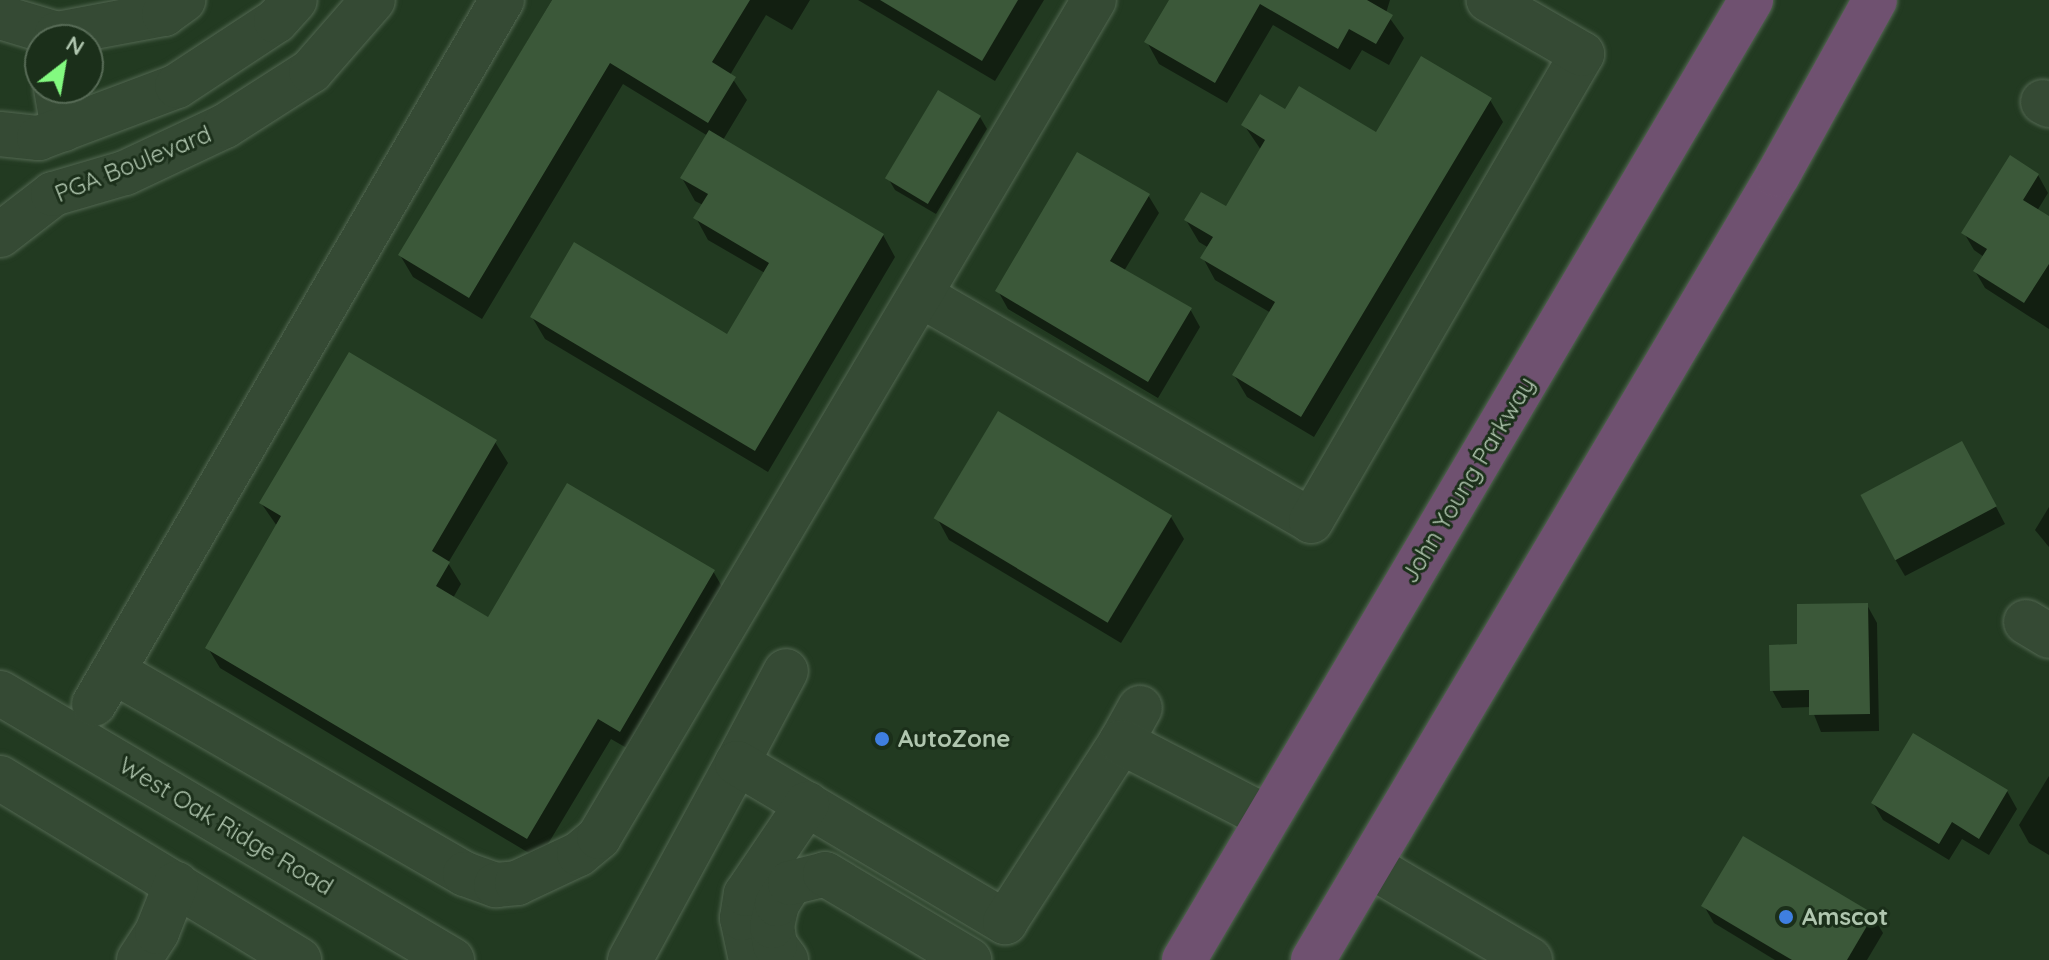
<!DOCTYPE html>
<style>
body{margin:0}
#map{position:relative;width:2049px;height:960px;overflow:hidden;background:#223a21;font-family:Quicksand,sans-serif}
div>[style]{position:absolute}
.shadow>*{inset:0;background:#0007}
.building>*{inset:0;background:#3b5839;transform-origin:0 0}
.roads{filter:drop-shadow(0 0 2px #536852) drop-shadow(0 0 2px #536852)}
.minor>*{height:44px;margin:-22px;padding:0 22px;transform-origin:22px;border-radius:22px;background:#354a34}
.highway>*{height:44px;margin:-22px;padding:0 22px;transform-origin:22px;border-radius:22px;background:#6f5170}
.dots>*{width:22px;height:22px;translate:-50% -50%;box-sizing:border-box;border:4px solid #1b2f1a;border-radius:50%}
span{translate:-50% -50%;white-space:nowrap;text-align:center;line-height:1.15;-webkit-text-stroke:6px #1b2f1a;paint-order:stroke}
.street-label{font-size:24px;color:#b0c6af}
.poi-label{font-size:24px;color:#b0c6af;font-weight:700}
.left{translate:0 -50%;text-align:left}
.north{position:absolute;left:24px;top:24px;width:80px;height:80px;box-sizing:border-box;background:#1b2f1a;border:2px solid #576b56;border-radius:50%;rotate:31deg;font-size:22px;font-weight:700;line-height:32px;text-align:center;color:#b0c6af}
.north::after{content:'';display:block;margin:auto;width:28px;height:36px;background:#83fa80;clip-path:polygon(50% 0,100% 100%,50% 72%,0 100%)}
</style>
<div id="map">
<div class="shadow">
<i style="clip-path:polygon(552px 0,810px 0,792px 30px,766px 15px,730px 75px,747px 100px,723px 140px,883px 235px,895px 257px,768px 472px,545px 339px,532px 317px,727px 337px,765px 273px,708px 240px,696px 218px,703px 205px,695px 201px,682px 178px,708px 136px,623px 84px,482px 319px,413px 277px,400px 255px)"></i>
<i style="clip-path:polygon(858px 0,1044px 0,995px 81px)"></i>
<i style="clip-path:polygon(1171px 0,1390px 0,1386px 13px,1404px 38px,1389px 65px,1362px 50px,1350px 70px,1273px 25px,1227px 103px,1159px 64px,1147px 42px)"></i>
<i style="clip-path:polygon(1490px 100px,1503px 122px,1314px 437px,1247px 397px,1234px 375px,1271px 313px,1215px 280px,1203px 258px,1209px 248px,1199px 242px,1186px 220px,1226px 208px,1261px 150px,1244px 125px,1286px 112px,1377px 135px)"></i>
<i style="clip-path:polygon(980px 117px,987px 129px,936px 214px,895px 190px,888px 178px)"></i>
<i style="clip-path:polygon(2038px 175px,2048px 193px,2037px 211px,2049px 218px,2049px 329px,1985px 288px,1975px 271px,1984px 257px,1974px 250px,1964px 233px)"></i>
<i style="clip-path:polygon(1148px 195px,1159px 213px,1124px 271px,1190px 309px,1200px 327px,1158px 398px,1008px 309px,998px 291px)"></i>
<i style="clip-path:polygon(495px 442px,508px 463px,448px 563px,461px 584px,453px 598px,489px 620px,713px 571px,725px 592px,632px 751px,611px 739px,539px 859px,220px 668px,208px 648px,277px 526px,261px 503px)"></i>
<i style="clip-path:polygon(1972px 461px,2005px 524px,1905px 576px,1895px 559px)"></i>
<i style="clip-path:polygon(2049px 507px,2049px 547px,2035px 530px)"></i>
<i style="clip-path:polygon(1171px 517px,1184px 539px,1121px 643px,949px 540px,937px 518px)"></i>
<i style="clip-path:polygon(1867px 605px,1877px 623px,1879px 731px,1821px 732px,1811px 707px,1782px 708px,1772px 690px,1799px 646px)"></i>
<i style="clip-path:polygon(2049px 776px,2049px 855px,2029px 843px,2019px 825px)"></i>
<i style="clip-path:polygon(2007px 791px,2017px 809px,1989px 855px,1962px 839px,1949px 860px,1883px 820px,1873px 803px)"></i>
<i style="clip-path:polygon(1704px 906px,1873px 916px,1883px 933px,1867px 960px,1775px 960px,1714px 923px)"></i>
</div>
<div class="building">
<i style="clip-path:polygon(552px 0,750px 0,712px 62px,736px 77px,708px 123px,610px 63px,469px 298px,398px 255px)"></i>
<i style="clip-path:polygon(880px 0,1018px 0,982px 61px)"></i>
<i style="clip-path:polygon(1169px 0,1367px 0,1393px 15px,1376px 44px,1349px 29px,1338px 49px,1260px 4px,1215px 83px,1144px 42px)"></i>
<i style="clip-path:polygon(1421px 56px,1492px 98px,1301px 417px,1232px 375px,1275px 302px,1200px 258px,1213px 237px,1184px 220px,1201px 192px,1226px 206px,1265px 140px,1241px 125px,1260px 94px,1285px 109px,1299px 86px,1376px 132px)"></i>
<i style="left:938px;top:90px;width:50px;height:103px;rotate:31deg"></i>
<i style="clip-path:polygon(709px 130px,884px 234px,755px 451px,530px 317px,574px 242px,727px 334px,769px 263px,693px 218px,708px 194px,680px 178px)"></i>
<i style="clip-path:polygon(1077px 152px,1150px 194px,1110px 261px,1192px 308px,1148px 382px,995px 291px)"></i>
<i style="clip-path:polygon(2010px 155px,2039px 174px,2023px 200px,2049px 216px,2049px 264px,2024px 303px,1973px 271px,1987px 249px,1961px 233px)"></i>
<i style="clip-path:polygon(349px 352px,497px 440px,432px 551px,450px 562px,436px 586px,488px 617px,567px 483px,715px 570px,620px 732px,598px 719px,527px 839px,205px 648px,281px 516px,259px 503px)"></i>
<i style="left:998px;top:411px;width:203px;height:125px;rotate:31deg"></i>
<i style="left:1962px;top:441px;width:74px;height:115px;rotate:62deg"></i>
<i style="clip-path:polygon(1868px 603px,1870px 714px,1809px 715px,1809px 690px,1770px 691px,1769px 645px,1797px 644px,1797px 604px)"></i>
<i style="clip-path:polygon(1913px 733px,2008px 790px,1979px 839px,1952px 822px,1939px 844px,1871px 803px)"></i>
<i style="clip-path:polygon(1743px 836px,1874px 914px,1847px 960px,1792px 960px,1701px 906px)"></i>
</div>
<div class="roads">
<div class="minor">
<i style="left:0;top:17px;width:59px;rotate:16.6deg"></i>
<i style="left:57px;top:34px;width:109px;rotate:-10.6deg"></i>
<i style="left:164px;top:14px;width:24px;rotate:-36deg"></i>
<i style="left:56px;top:88px;width:42px;rotate:80.3deg"></i>
<i style="left:2043px;top:102px;width:7px;rotate:27deg"></i>
<i style="left:0;top:134px;width:39px;rotate:6deg"></i>
<i style="left:39px;top:138px;width:147px;rotate:-20.6deg"></i>
<i style="left:177px;top:86px;width:118px;rotate:-33.3deg"></i>
<i style="left:276px;top:21px;width:28px;rotate:-48deg"></i>
<i style="left:0;top:235px;width:67px;rotate:-37.7deg"></i>
<i style="left:53px;top:194px;width:75px;rotate:-16.3deg"></i>
<i style="left:125px;top:173px;width:110px;rotate:-25.2deg"></i>
<i style="left:225px;top:126px;width:102px;rotate:-32.6deg"></i>
<i style="left:311px;top:71px;width:94px;rotate:-48.9deg"></i>
<i style="left:922px;top:296px;width:449px;rotate:30deg"></i>
<i style="left:1311px;top:521px;width:540px;rotate:-59.87deg"></i>
<i style="left:1582px;top:54px;width:108px;rotate:-149.9deg"></i>
<i style="left:2026px;top:622px;width:27px;rotate:31deg"></i>
<i style="left:113px;top:671px;width:406px;rotate:30deg"></i>
<i style="left:465px;top:874px;width:33px;rotate:20deg"></i>
<i style="left:496px;top:885px;width:21px;rotate:-5deg"></i>
<i style="left:517px;top:883px;width:68px;rotate:-25.1deg"></i>
<i style="left:579px;top:854px;width:26px;rotate:-40deg"></i>
<i style="left:599px;top:837px;width:972px;rotate:-59.4deg"></i>
<i style="left:0;top:693px;width:525px;rotate:30.57deg"></i>
<i style="left:94px;top:704px;width:814px;rotate:-59.91deg"></i>
<i style="left:1121px;top:742px;width:39px;rotate:-61deg"></i>
<i style="left:737px;top:763px;width:104px;rotate:-62deg"></i>
<i style="left:0;top:778px;width:350px;rotate:31.3deg"></i>
<i style="left:1369px;top:865px;width:187px;rotate:30.5deg"></i>
<i style="left:139px;top:960px;width:33px;rotate:-57deg"></i>
<i style="left:157px;top:932px;width:52px;rotate:-68.4deg"></i>
<i style="left:630px;top:960px;width:224px;rotate:-61.5deg"></i>
<i style="left:737px;top:763px;width:312px;rotate:30.7deg"></i>
<i style="left:1005px;top:922px;width:214px;rotate:-57.2deg"></i>
<i style="left:1121px;top:742px;width:165px;rotate:27.3deg"></i>
<i style="left:751px;top:960px;width:43px;rotate:-102.1deg"></i>
<i style="left:742px;top:918px;width:24px;rotate:-81deg"></i>
<i style="left:746px;top:894px;width:109px;rotate:-55.9deg"></i>
<i style="left:786px;top:960px;width:19px;rotate:-126deg"></i>
<i style="left:775px;top:945px;width:19px;rotate:-99deg"></i>
<i style="left:772px;top:926px;width:23px;rotate:-77deg"></i>
<i style="left:777px;top:904px;width:25px;rotate:-58deg"></i>
<i style="left:790px;top:883px;width:36px;rotate:-14deg"></i>
<i style="left:825px;top:874px;width:168px;rotate:30.8deg"></i>
</div>
<div class="highway">
<i style="left:1184px;top:960px;width:1115px;rotate:-59.43deg"></i>
<i style="left:1313px;top:960px;width:912px;rotate:-59.36deg"></i>
<i style="left:1778px;top:175px;width:200px;rotate:-61deg"></i>
</div>
</div>
<div class="dots">
<i style="left:882px;top:739px;background:#3f7fe0"></i>
<i style="left:1786px;top:917px;background:#3f7fe0"></i>
</div>
<div class="street-label">
<span style="left:133px;top:164px;rotate:-22deg">PGA Boulevard</span>
<span style="left:1468px;top:480px;rotate:-59deg">John Young Parkway</span>
<span style="left:226px;top:826px;rotate:31deg">West Oak Ridge Road</span>
</div>
<div class="poi-label">
<span class="left" style="left:898px;top:739px">AutoZone</span>
<span class="left" style="left:1802px;top:917px">Amscot</span>
</div>
<div class="north">N</div>
</div>
